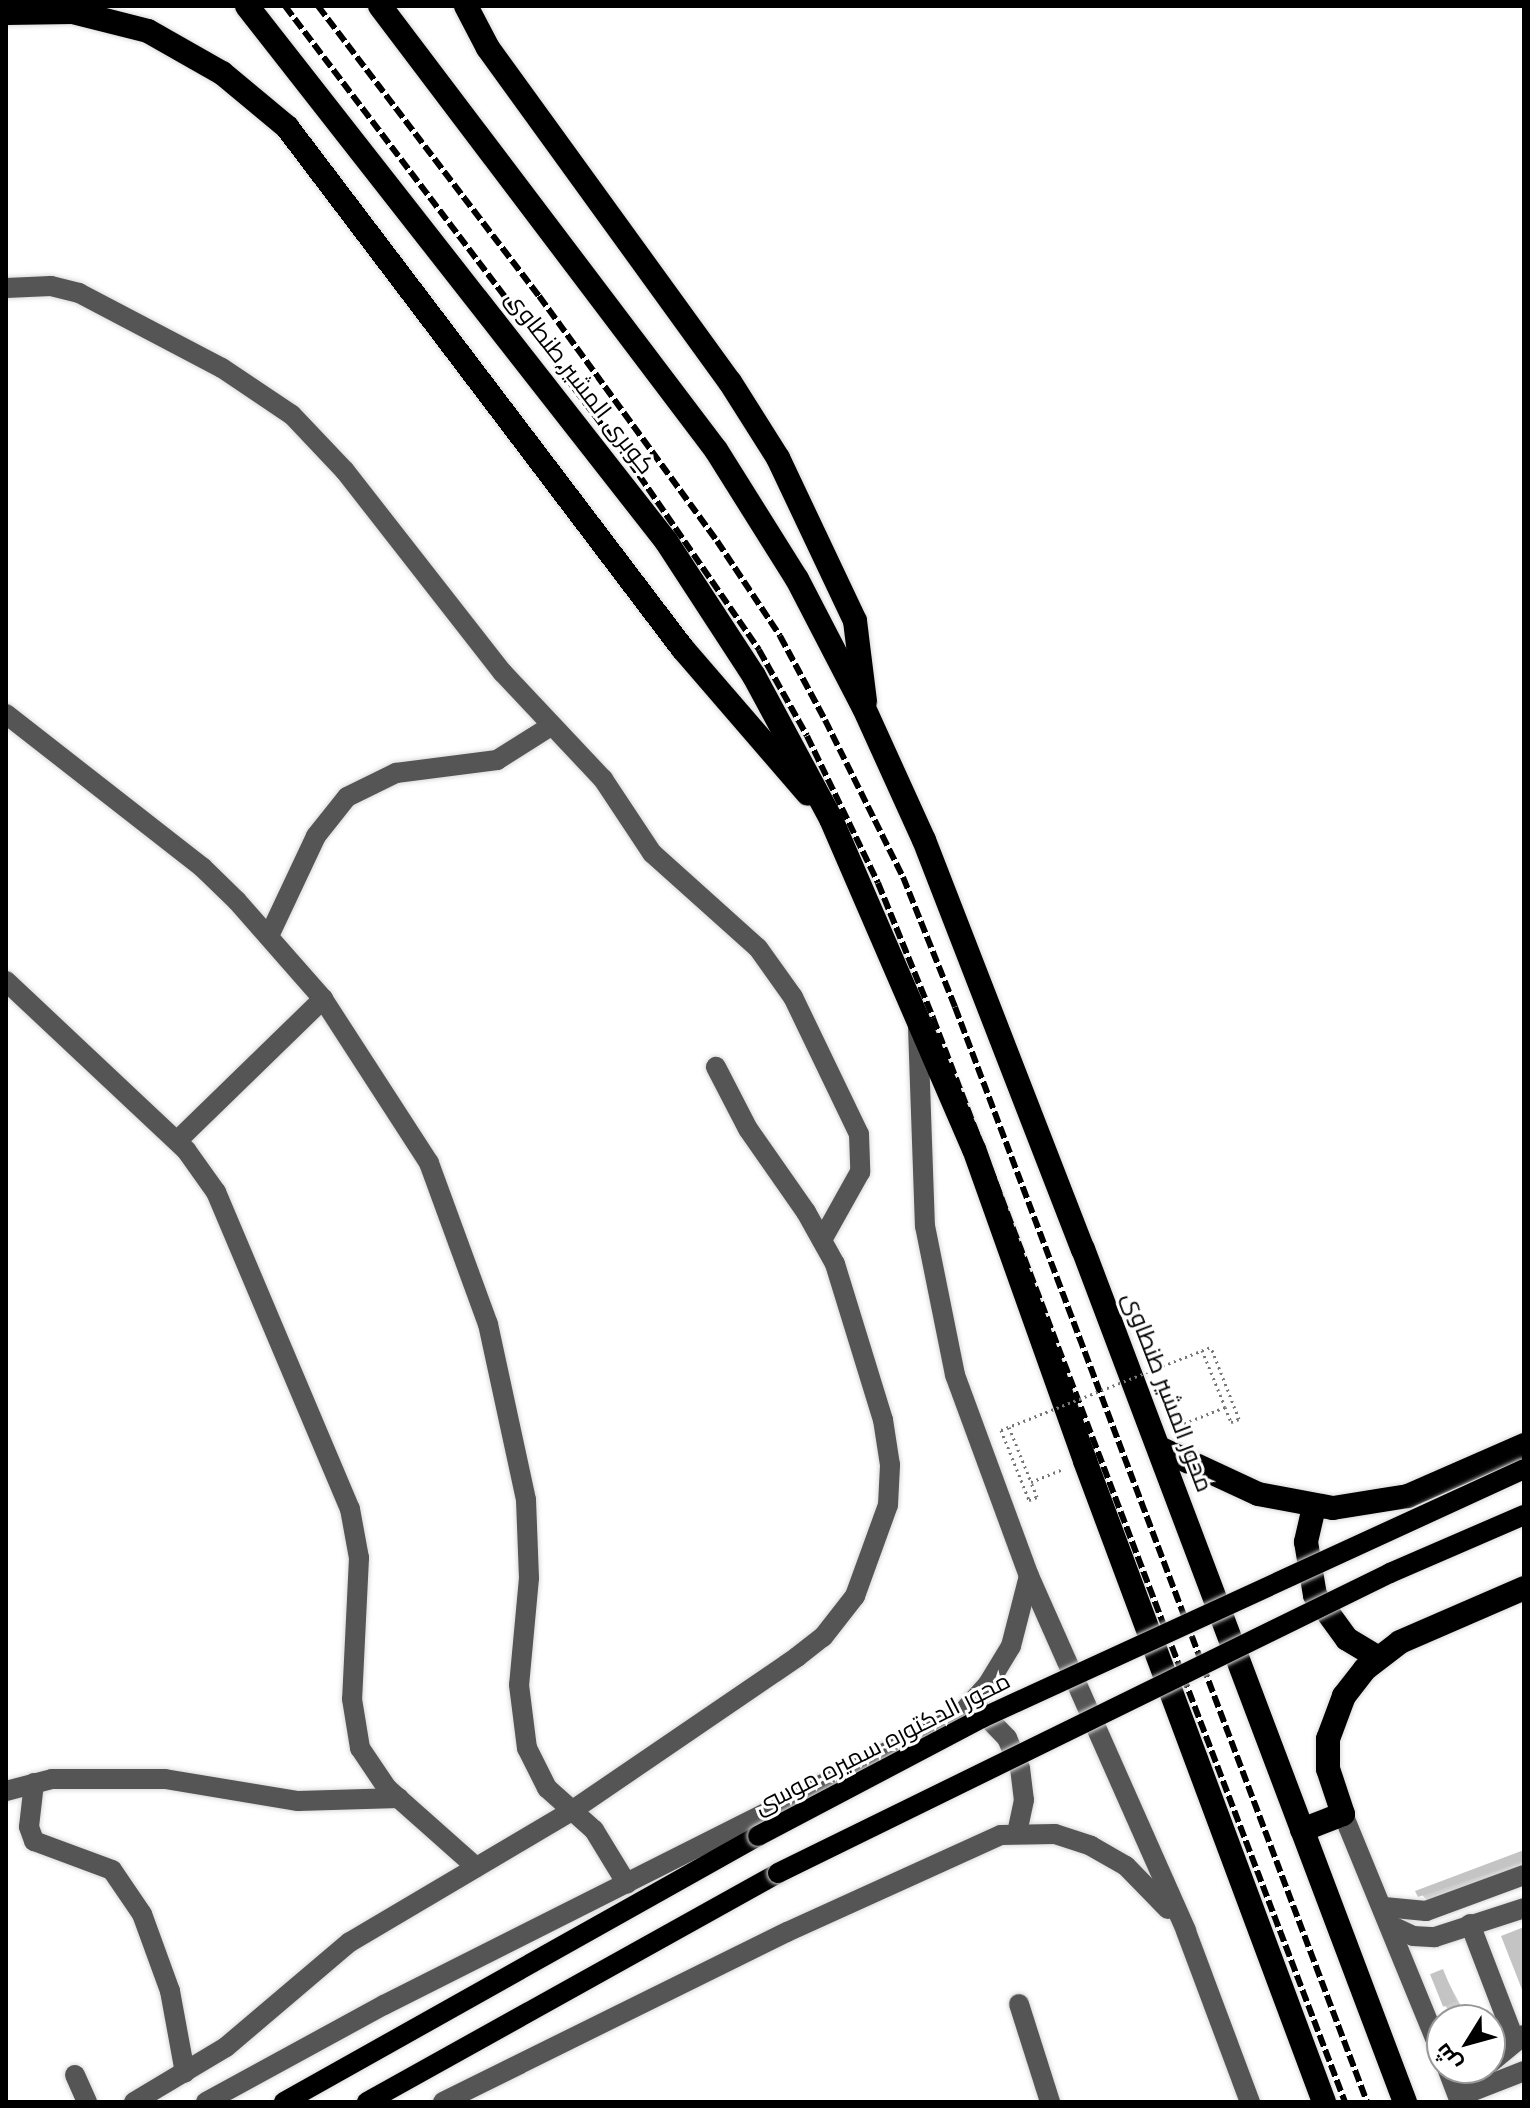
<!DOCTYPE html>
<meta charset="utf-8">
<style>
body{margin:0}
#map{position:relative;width:1530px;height:2108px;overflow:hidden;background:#fff;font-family:Montserrat,Cairo,sans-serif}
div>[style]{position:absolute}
.shadow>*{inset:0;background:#0003}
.building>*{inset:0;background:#c4c4c4;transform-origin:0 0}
.path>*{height:3px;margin-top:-1.5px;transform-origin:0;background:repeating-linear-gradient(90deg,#777 0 2px,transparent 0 6px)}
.roads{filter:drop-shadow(0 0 2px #dbdbdb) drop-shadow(0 0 2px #dbdbdb)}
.minor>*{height:20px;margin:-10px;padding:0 10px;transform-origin:10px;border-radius:10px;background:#555}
.major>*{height:20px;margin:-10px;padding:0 10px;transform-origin:10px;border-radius:10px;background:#000}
.highway>*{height:24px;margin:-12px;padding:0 12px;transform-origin:12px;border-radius:12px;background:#000}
.rail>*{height:6px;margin-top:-3px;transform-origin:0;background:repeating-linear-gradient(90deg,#000 0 12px,transparent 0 16px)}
.path-bridge>*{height:3px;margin-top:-1.5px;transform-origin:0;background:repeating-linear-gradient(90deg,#777 0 2px,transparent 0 6px)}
.bridges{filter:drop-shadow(0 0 2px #dbdbdb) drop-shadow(0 0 2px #dbdbdb)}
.major-bridge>*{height:20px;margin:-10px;padding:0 10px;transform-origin:10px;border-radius:10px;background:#000}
span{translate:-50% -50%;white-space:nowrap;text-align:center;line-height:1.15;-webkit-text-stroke:6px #fff;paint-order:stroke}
.street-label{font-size:24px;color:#000}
.frame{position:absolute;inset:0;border:8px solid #000;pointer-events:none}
.north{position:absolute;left:1426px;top:2004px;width:80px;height:80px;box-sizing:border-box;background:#fff;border:2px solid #999;border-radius:50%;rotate:233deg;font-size:22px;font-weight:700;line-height:32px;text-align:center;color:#000}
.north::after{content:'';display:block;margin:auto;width:28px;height:36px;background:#000;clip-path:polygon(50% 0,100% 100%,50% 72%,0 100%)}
</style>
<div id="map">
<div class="shadow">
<i style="clip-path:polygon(1524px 1852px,1524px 1876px,1429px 1902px,1419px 1892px)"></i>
<i style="clip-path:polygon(1443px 1972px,1463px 2010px,1453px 2014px,1444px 2005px)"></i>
</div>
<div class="building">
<i style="clip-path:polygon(1524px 1850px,1524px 1862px,1418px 1897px,1415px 1891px)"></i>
<i style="clip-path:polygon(1524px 1927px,1524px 1992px,1523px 1992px,1501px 1936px)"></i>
<i style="left:1443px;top:1969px;width:35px;height:14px;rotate:68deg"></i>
</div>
<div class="path">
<i style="left:1202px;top:1350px;width:61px;rotate:68deg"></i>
<i style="left:1009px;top:1427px;width:59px;rotate:68.2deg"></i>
<i style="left:1173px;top:1428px;width:56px;rotate:-22deg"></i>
<i style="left:1225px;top:1407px;width:16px;rotate:68deg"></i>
<i style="left:1231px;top:1422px;width:9px;rotate:-21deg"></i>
<i style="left:1239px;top:1419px;width:77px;rotate:-111.3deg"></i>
<i style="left:1001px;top:1430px;width:75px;rotate:68.2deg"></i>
<i style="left:1029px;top:1500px;width:9px;rotate:-21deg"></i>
<i style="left:1037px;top:1497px;width:16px;rotate:-112deg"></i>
<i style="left:1031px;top:1482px;width:35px;rotate:-22deg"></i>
</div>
<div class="roads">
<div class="minor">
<i style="left:6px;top:288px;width:45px;rotate:-2.5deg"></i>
<i style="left:51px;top:286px;width:29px;rotate:14deg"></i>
<i style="left:79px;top:293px;width:161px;rotate:27.7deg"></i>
<i style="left:222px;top:368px;width:84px;rotate:33.9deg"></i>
<i style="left:292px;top:415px;width:77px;rotate:46.6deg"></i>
<i style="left:345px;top:471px;width:256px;rotate:52deg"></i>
<i style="left:503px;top:673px;width:146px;rotate:46.7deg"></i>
<i style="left:603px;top:779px;width:89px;rotate:56.5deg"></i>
<i style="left:652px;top:853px;width:142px;rotate:41.9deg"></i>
<i style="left:758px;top:948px;width:60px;rotate:54.5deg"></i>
<i style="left:793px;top:997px;width:152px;rotate:64.3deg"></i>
<i style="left:859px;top:1134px;width:38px;rotate:88deg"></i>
<i style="left:860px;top:1172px;width:78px;rotate:119.2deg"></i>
<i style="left:6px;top:714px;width:249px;rotate:38deg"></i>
<i style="left:202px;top:867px;width:49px;rotate:44.2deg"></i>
<i style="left:237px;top:901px;width:130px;rotate:48.7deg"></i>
<i style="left:323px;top:999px;width:195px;rotate:57.1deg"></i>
<i style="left:429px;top:1163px;width:171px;rotate:69.9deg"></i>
<i style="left:488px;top:1324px;width:180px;rotate:77.8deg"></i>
<i style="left:526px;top:1500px;width:78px;rotate:87.8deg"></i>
<i style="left:529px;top:1578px;width:107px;rotate:95.3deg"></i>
<i style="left:519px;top:1685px;width:64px;rotate:82.8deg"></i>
<i style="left:527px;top:1748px;width:45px;rotate:63.4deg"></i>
<i style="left:547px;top:1788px;width:63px;rotate:41.8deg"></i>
<i style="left:594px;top:1830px;width:63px;rotate:58.6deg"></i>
<i style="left:269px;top:936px;width:110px;rotate:-64.8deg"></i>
<i style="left:316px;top:836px;width:50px;rotate:-51.5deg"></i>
<i style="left:347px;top:797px;width:55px;rotate:-26.1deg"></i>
<i style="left:396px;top:773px;width:102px;rotate:-7.3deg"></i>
<i style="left:497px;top:760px;width:64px;rotate:-32.2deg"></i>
<i style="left:6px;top:981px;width:247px;rotate:43.2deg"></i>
<i style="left:186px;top:1150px;width:52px;rotate:54.5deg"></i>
<i style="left:216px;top:1192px;width:344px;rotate:67.1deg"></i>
<i style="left:350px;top:1509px;width:50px;rotate:79.6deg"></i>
<i style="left:359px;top:1558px;width:141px;rotate:92.8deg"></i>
<i style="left:352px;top:1699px;width:50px;rotate:80.7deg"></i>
<i style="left:360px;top:1748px;width:48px;rotate:56deg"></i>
<i style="left:387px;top:1788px;width:119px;rotate:41.6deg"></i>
<i style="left:918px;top:1027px;width:199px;rotate:88deg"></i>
<i style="left:925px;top:1226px;width:152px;rotate:78.6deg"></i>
<i style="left:955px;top:1375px;width:214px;rotate:69.8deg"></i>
<i style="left:1029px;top:1576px;width:388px;rotate:66.1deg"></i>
<i style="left:1186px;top:1931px;width:183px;rotate:69.5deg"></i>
<i style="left:177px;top:1141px;width:204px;rotate:-44.2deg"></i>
<i style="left:975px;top:1705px;width:46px;rotate:45.9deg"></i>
<i style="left:1007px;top:1738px;width:33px;rotate:67deg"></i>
<i style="left:1020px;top:1768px;width:32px;rotate:83deg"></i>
<i style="left:1024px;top:1800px;width:33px;rotate:102deg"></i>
<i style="left:34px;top:1783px;width:44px;rotate:96.5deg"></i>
<i style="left:29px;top:1827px;width:15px;rotate:70deg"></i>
<i style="left:34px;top:1841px;width:83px;rotate:20.4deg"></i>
<i style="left:112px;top:1870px;width:53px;rotate:55.7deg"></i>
<i style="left:142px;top:1914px;width:82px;rotate:70deg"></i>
<i style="left:170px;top:1991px;width:83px;rotate:79.6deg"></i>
<i style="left:6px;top:1791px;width:48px;rotate:-14.6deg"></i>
<i style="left:52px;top:1779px;width:113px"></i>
<i style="left:165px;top:1779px;width:135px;rotate:9.4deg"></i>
<i style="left:298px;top:1801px;width:101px;rotate:-1.7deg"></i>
<i style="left:1343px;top:1814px;width:261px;rotate:67.7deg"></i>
<i style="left:1384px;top:1907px;width:42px;rotate:5.4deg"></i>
<i style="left:1426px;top:1911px;width:104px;rotate:-20.2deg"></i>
<i style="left:1470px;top:1924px;width:125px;rotate:69deg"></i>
<i style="left:1392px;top:1926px;width:23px;rotate:25deg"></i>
<i style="left:1413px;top:1936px;width:22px;rotate:3deg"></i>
<i style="left:1435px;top:1937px;width:94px;rotate:-18deg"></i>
<i style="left:1019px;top:2004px;width:103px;rotate:72.4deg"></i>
<i style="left:1490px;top:2063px;width:44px;rotate:-39.5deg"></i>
<i style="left:1447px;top:2068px;width:36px;rotate:69deg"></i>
<i style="left:75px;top:2075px;width:30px;rotate:66deg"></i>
<i style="left:1468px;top:2093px;width:60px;rotate:-21.4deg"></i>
<i style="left:134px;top:2102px;width:107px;rotate:-30.9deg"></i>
<i style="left:226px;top:2047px;width:162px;rotate:-40.3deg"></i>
<i style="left:350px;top:1942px;width:256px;rotate:-30.6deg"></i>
<i style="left:570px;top:1812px;width:275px;rotate:-34.3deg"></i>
<i style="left:797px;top:1657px;width:33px;rotate:-38deg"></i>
<i style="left:823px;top:1637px;width:52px;rotate:-52deg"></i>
<i style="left:855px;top:1596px;width:97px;rotate:-70.1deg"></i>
<i style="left:888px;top:1505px;width:40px;rotate:-87.1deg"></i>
<i style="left:890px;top:1465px;width:46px;rotate:-98.8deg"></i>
<i style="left:883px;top:1420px;width:163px;rotate:-107.1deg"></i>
<i style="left:835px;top:1264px;width:60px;rotate:-119.1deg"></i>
<i style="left:806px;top:1212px;width:101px;rotate:-124.9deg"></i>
<i style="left:748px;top:1129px;width:70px;rotate:-117.3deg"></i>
<i style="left:206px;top:2102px;width:203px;rotate:-28.6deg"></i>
<i style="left:384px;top:2005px;width:645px;rotate:-26.72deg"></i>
<i style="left:960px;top:1715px;width:42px;rotate:-47.9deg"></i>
<i style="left:988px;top:1684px;width:44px;rotate:-58.8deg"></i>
<i style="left:1011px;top:1646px;width:72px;rotate:-75.6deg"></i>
<i style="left:443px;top:2102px;width:384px;rotate:-26.3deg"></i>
<i style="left:787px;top:1932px;width:235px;rotate:-24.4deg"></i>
<i style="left:1001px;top:1835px;width:54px;rotate:-1.1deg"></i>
<i style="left:1055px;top:1834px;width:38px;rotate:18deg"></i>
<i style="left:1091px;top:1846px;width:40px;rotate:29.7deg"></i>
<i style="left:1126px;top:1866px;width:60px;rotate:45.7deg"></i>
</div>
<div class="major">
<i style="left:284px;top:2102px;width:544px;rotate:-29.3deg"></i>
<i style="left:367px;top:2102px;width:470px;rotate:-29.1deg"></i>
</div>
<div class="highway">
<i style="left:247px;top:6px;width:680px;rotate:51.93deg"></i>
<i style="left:666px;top:541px;width:161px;rotate:56.9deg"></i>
<i style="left:754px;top:676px;width:162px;rotate:61.7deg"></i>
<i style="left:831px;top:819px;width:360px;rotate:66.6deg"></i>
<i style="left:974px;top:1149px;width:331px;rotate:70.4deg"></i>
<i style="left:1085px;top:1461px;width:684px;rotate:69.55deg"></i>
<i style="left:380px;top:6px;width:557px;rotate:52.88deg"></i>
<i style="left:716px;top:450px;width:152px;rotate:57.9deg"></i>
<i style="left:797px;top:579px;width:145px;rotate:62.6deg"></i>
<i style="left:864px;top:708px;width:145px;rotate:65.6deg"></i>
<i style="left:924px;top:840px;width:439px;rotate:68.8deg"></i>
<i style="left:1083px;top:1249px;width:912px;rotate:69.32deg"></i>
<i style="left:466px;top:6px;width:47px;rotate:62.4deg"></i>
<i style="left:488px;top:48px;width:412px;rotate:54.1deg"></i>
<i style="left:730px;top:382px;width:90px;rotate:57.7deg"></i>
<i style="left:778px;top:458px;width:180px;rotate:64.7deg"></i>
<i style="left:855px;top:621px;width:81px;rotate:82.9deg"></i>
<i style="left:6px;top:13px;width:67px;rotate:-0.9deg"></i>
<i style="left:73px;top:12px;width:77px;rotate:14.2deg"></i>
<i style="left:148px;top:31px;width:85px;rotate:29.6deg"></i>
<i style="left:222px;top:73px;width:85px;rotate:39.7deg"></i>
<i style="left:287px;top:127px;width:655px;rotate:52.82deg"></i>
<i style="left:683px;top:649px;width:191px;rotate:49.2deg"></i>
<i style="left:1159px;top:1448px;width:109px;rotate:24.9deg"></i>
<i style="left:1258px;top:1494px;width:76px;rotate:10.6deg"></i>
<i style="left:1333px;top:1508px;width:76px;rotate:-9.1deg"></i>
<i style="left:1408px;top:1496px;width:127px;rotate:-23.7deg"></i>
<i style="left:1314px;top:1507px;width:36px;rotate:103deg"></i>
<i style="left:1306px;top:1542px;width:54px;rotate:80.4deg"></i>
<i style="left:1315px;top:1595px;width:54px;rotate:54deg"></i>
<i style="left:1347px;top:1639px;width:35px;rotate:31deg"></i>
<i style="left:1302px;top:1830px;width:44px;rotate:-21.3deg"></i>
<i style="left:1343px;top:1814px;width:47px;rotate:-108.4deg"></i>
<i style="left:1328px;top:1769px;width:30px;rotate:-90deg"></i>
<i style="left:1328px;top:1739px;width:46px;rotate:-69.6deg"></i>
<i style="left:1344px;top:1696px;width:34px;rotate:-52deg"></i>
<i style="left:1365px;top:1669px;width:44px;rotate:-37.6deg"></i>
<i style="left:1400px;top:1642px;width:135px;rotate:-23.5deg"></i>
</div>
</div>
<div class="rail">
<i style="left:285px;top:6px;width:572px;rotate:52.89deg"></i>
<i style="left:630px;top:462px;width:228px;rotate:55.5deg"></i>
<i style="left:759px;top:650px;width:98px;rotate:60.8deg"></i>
<i style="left:807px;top:736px;width:163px;rotate:64.2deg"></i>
<i style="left:878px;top:883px;width:146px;rotate:67.8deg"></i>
<i style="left:933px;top:1018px;width:1160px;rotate:69.19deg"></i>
<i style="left:318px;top:6px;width:365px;rotate:52.7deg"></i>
<i style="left:539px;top:296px;width:303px;rotate:54deg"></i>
<i style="left:717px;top:541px;width:114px;rotate:56.4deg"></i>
<i style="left:780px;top:636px;width:95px;rotate:61.8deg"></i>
<i style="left:825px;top:720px;width:175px;rotate:63.6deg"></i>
<i style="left:903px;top:877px;width:140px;rotate:68.2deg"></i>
<i style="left:955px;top:1007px;width:1170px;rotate:69.38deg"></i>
</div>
<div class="path-bridge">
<i style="left:1001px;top:1430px;width:226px;rotate:-21.6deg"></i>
</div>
<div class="bridges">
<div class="major-bridge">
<i style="left:758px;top:1836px;width:253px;rotate:-27.8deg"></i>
<i style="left:982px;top:1718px;width:596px;rotate:-24.67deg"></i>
<i style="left:778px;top:1873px;width:682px;rotate:-26.11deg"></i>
<i style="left:1390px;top:1573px;width:146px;rotate:-23.4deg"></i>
</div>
</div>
<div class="street-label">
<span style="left:580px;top:382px;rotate:52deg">كوبرى المشير طنطاوى</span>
<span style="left:1168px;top:1392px;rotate:69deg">محور المشير طنطاوى</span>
<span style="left:882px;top:1743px;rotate:-27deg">محور الدكتوره سميره موسى</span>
</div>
<div class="frame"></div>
<div class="north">ش</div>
</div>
